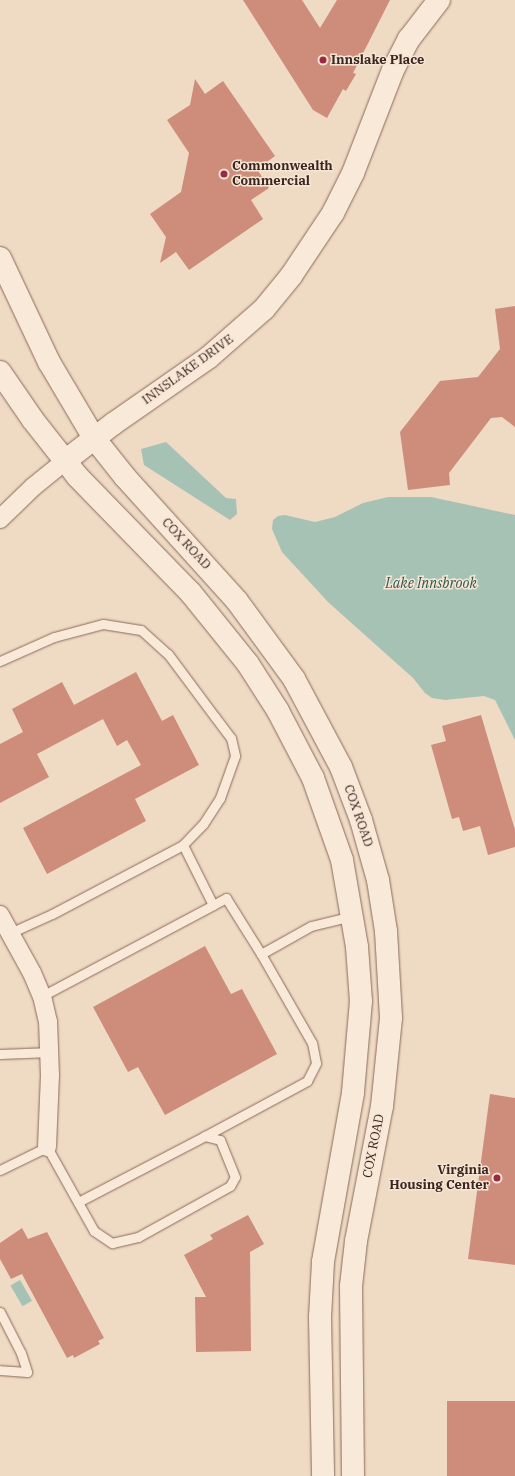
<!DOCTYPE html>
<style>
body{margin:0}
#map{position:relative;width:515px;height:1476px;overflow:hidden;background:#efdac4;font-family:"IBM Plex Serif",serif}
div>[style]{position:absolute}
.water>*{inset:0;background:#a6c2b4;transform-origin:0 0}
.building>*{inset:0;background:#ce8c7a;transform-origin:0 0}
.roads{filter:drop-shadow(0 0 1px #8a6a5a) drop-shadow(0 0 1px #8a6a5a)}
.service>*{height:9px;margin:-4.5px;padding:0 4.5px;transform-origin:4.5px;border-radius:4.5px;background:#f9e9d8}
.minor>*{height:18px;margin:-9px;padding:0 9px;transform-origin:9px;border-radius:9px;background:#f9e9d8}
.tertiary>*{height:22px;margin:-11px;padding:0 11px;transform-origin:11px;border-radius:11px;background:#f9e9d8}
.secondary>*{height:22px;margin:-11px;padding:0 11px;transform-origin:11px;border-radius:11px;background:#f9e9d8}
.dots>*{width:11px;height:11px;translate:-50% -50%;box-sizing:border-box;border:2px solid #f6e5d4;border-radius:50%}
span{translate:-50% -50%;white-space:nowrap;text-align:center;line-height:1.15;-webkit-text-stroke:3px #f6e5d4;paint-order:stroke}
.poi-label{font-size:13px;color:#3a261e;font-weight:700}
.left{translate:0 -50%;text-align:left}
.right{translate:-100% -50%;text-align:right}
.street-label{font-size:13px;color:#3a261e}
.water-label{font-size:14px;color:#2d5a4e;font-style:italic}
</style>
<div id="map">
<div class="water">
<i style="clip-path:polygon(166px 442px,226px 498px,236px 499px,237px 514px,230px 520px,144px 465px,141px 449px)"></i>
<i style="clip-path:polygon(388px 497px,431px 497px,515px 515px,515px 740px,495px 700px,484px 696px,445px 700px,432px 698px,425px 693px,413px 678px,328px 602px,282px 552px,272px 529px,273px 520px,278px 516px,285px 515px,315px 522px,335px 517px,363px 503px)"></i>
<i style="left:20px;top:1280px;width:24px;height:11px;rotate:60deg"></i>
</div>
<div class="building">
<i style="clip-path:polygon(243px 0,302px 0,320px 28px,337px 0,390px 0,353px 73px,356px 74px,346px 91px,343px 89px,327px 118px,313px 110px)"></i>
<i style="clip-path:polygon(195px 79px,205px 94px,223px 81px,275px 156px,257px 169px,269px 188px,251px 200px,263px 219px,189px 270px,176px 252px,160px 263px,166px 237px,150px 214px,181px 192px,189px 153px,167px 120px,190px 105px)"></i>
<i style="clip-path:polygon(515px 306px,515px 427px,502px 417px,491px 418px,449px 473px,450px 485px,408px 490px,400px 432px,440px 381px,478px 377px,500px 349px,495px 309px)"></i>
<i style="clip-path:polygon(136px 672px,162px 721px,173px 715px,199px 765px,135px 799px,146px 821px,47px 874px,23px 828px,141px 765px,127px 740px,117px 746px,103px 719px,37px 754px,49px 777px,0 803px,0 744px,23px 732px,12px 709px,62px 682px,74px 705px)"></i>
<i style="clip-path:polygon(481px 715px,515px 830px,515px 847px,488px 855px,480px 826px,463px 831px,459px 817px,452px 819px,431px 745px,446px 741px,442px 726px)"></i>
<i style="clip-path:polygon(205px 946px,231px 994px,242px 989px,277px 1054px,165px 1115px,138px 1067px,128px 1072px,93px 1007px)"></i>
<i style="clip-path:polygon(490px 1094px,515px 1098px,515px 1265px,468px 1259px)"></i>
<i style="clip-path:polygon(248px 1215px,264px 1244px,250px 1252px,251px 1351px,196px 1352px,195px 1297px,206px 1297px,184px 1255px,213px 1239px,210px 1235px)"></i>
<i style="clip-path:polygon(22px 1228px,28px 1239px,47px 1232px,104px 1338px,98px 1341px,100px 1344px,74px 1358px,73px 1355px,67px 1358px,22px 1274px,11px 1279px,0 1259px,0 1243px)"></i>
<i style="left:515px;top:1401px;width:75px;height:68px;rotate:90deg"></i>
</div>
<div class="roads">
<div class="service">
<i style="left:0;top:661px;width:59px;rotate:-24deg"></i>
<i style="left:54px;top:637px;width:51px;rotate:-14.9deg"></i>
<i style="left:103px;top:624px;width:38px;rotate:9deg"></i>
<i style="left:141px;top:630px;width:36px;rotate:42deg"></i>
<i style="left:168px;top:654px;width:79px;rotate:53.3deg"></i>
<i style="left:215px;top:717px;width:26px;rotate:53deg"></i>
<i style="left:231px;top:738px;width:18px;rotate:77deg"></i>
<i style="left:235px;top:756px;width:45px;rotate:109.7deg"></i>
<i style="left:220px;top:798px;width:31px;rotate:123deg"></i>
<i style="left:203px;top:824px;width:29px;rotate:134deg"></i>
<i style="left:183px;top:845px;width:148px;rotate:152.2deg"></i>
<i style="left:52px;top:914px;width:46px;rotate:155.7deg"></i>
<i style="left:213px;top:905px;width:15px;rotate:-28deg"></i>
<i style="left:226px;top:898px;width:66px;rotate:58deg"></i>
<i style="left:42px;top:996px;width:194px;rotate:-28deg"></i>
<i style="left:213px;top:905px;width:67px;rotate:-116.6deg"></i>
<i style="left:0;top:1054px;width:51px;rotate:-2.2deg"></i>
<i style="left:205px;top:1136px;width:116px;rotate:-28.3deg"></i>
<i style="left:307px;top:1081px;width:20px;rotate:-63deg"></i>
<i style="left:316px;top:1063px;width:20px;rotate:-101deg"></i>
<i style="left:312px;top:1043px;width:103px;rotate:-119.8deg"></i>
<i style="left:261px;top:954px;width:57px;rotate:-29.2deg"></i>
<i style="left:311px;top:926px;width:42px;rotate:-13.7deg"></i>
<i style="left:0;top:1170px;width:52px;rotate:-26.1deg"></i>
<i style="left:47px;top:1147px;width:96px;rotate:60.8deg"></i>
<i style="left:94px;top:1231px;width:22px;rotate:34deg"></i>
<i style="left:112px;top:1243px;width:27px;rotate:-13deg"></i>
<i style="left:138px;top:1237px;width:105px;rotate:-29deg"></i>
<i style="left:230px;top:1186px;width:10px;rotate:-61deg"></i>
<i style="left:235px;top:1177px;width:40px;rotate:-112deg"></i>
<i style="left:220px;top:1140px;width:16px;rotate:-165deg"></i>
<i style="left:205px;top:1136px;width:143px;rotate:152.5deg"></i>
<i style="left:0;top:1312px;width:46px;rotate:62.9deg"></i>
<i style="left:21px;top:1353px;width:20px;rotate:72deg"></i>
<i style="left:27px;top:1372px;width:27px;rotate:-176deg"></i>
</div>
<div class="minor">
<i style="left:0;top:519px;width:46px;rotate:-44.1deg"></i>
<i style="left:33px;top:487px;width:41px;rotate:-39.1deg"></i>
<i style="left:0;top:915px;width:66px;rotate:61.1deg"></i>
<i style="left:32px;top:973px;width:25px;rotate:67deg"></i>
<i style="left:42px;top:996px;width:26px;rotate:77deg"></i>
<i style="left:48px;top:1021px;width:54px;rotate:87.9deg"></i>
<i style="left:50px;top:1075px;width:72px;rotate:92.4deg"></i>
</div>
<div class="tertiary">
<i style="left:65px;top:461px;width:61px;rotate:-37.6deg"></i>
<i style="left:113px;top:424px;width:116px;rotate:-34.8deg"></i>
<i style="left:208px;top:358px;width:74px;rotate:-41.2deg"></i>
<i style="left:264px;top:309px;width:43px;rotate:-50.7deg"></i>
<i style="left:291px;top:276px;width:76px;rotate:-56.3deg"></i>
<i style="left:333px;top:213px;width:45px;rotate:-63.4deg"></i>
<i style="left:353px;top:173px;width:110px;rotate:-68.8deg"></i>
<i style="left:393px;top:70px;width:35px;rotate:-63deg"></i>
<i style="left:409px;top:39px;width:49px;rotate:-52.4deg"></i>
</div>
<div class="secondary">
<i style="left:0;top:258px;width:115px;rotate:64.8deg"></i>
<i style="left:49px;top:362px;width:88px;rotate:59.4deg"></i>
<i style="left:94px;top:438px;width:50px;rotate:51.5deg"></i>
<i style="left:125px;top:477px;width:167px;rotate:47.9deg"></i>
<i style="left:237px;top:601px;width:97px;rotate:53.8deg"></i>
<i style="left:294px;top:679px;width:100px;rotate:61.9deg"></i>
<i style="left:341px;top:767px;width:57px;rotate:69.3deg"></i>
<i style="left:361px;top:820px;width:62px;rotate:74.2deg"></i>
<i style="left:378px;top:880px;width:52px;rotate:81.1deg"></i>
<i style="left:386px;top:931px;width:87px;rotate:86.7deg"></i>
<i style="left:391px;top:1018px;width:88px;rotate:95.8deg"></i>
<i style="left:382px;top:1106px;width:137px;rotate:100.9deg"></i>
<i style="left:356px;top:1241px;width:45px;rotate:96.3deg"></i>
<i style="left:351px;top:1286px;width:190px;rotate:89.4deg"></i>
<i style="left:0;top:372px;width:58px;rotate:55.5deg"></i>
<i style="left:33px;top:420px;width:71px;rotate:51.8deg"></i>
<i style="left:77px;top:476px;width:162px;rotate:45.8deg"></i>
<i style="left:190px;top:592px;width:92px;rotate:51.1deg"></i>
<i style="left:248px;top:664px;width:56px;rotate:57.4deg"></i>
<i style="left:278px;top:711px;width:76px;rotate:62.4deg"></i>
<i style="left:313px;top:778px;width:87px;rotate:70.5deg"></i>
<i style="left:342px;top:860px;width:88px;rotate:80.2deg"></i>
<i style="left:357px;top:947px;width:54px;rotate:85.8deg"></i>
<i style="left:361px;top:1001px;width:92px;rotate:95deg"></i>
<i style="left:353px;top:1093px;width:172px;rotate:100.1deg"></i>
<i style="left:323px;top:1262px;width:55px;rotate:93.1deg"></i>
<i style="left:320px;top:1317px;width:159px;rotate:88.9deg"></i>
</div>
</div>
<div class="dots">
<i style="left:323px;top:60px;background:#9a2941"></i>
<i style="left:224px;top:174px;background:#9a2941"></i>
<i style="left:497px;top:1178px;background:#9a2941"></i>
</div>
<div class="poi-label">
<span class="left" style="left:331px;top:60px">Innslake Place</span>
<span class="left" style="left:232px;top:174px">Commonwealth<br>Commercial</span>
<span class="right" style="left:489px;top:1178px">Virginia<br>Housing Center</span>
</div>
<div class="street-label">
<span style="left:188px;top:370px;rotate:-36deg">INNSLAKE DRIVE</span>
<span style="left:186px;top:544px;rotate:47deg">COX ROAD</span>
<span style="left:358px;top:816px;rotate:71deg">COX ROAD</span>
<span style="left:374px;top:1146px;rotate:-79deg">COX ROAD</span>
</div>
<div class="water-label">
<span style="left:431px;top:583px">Lake Innsbrook</span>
</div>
</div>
